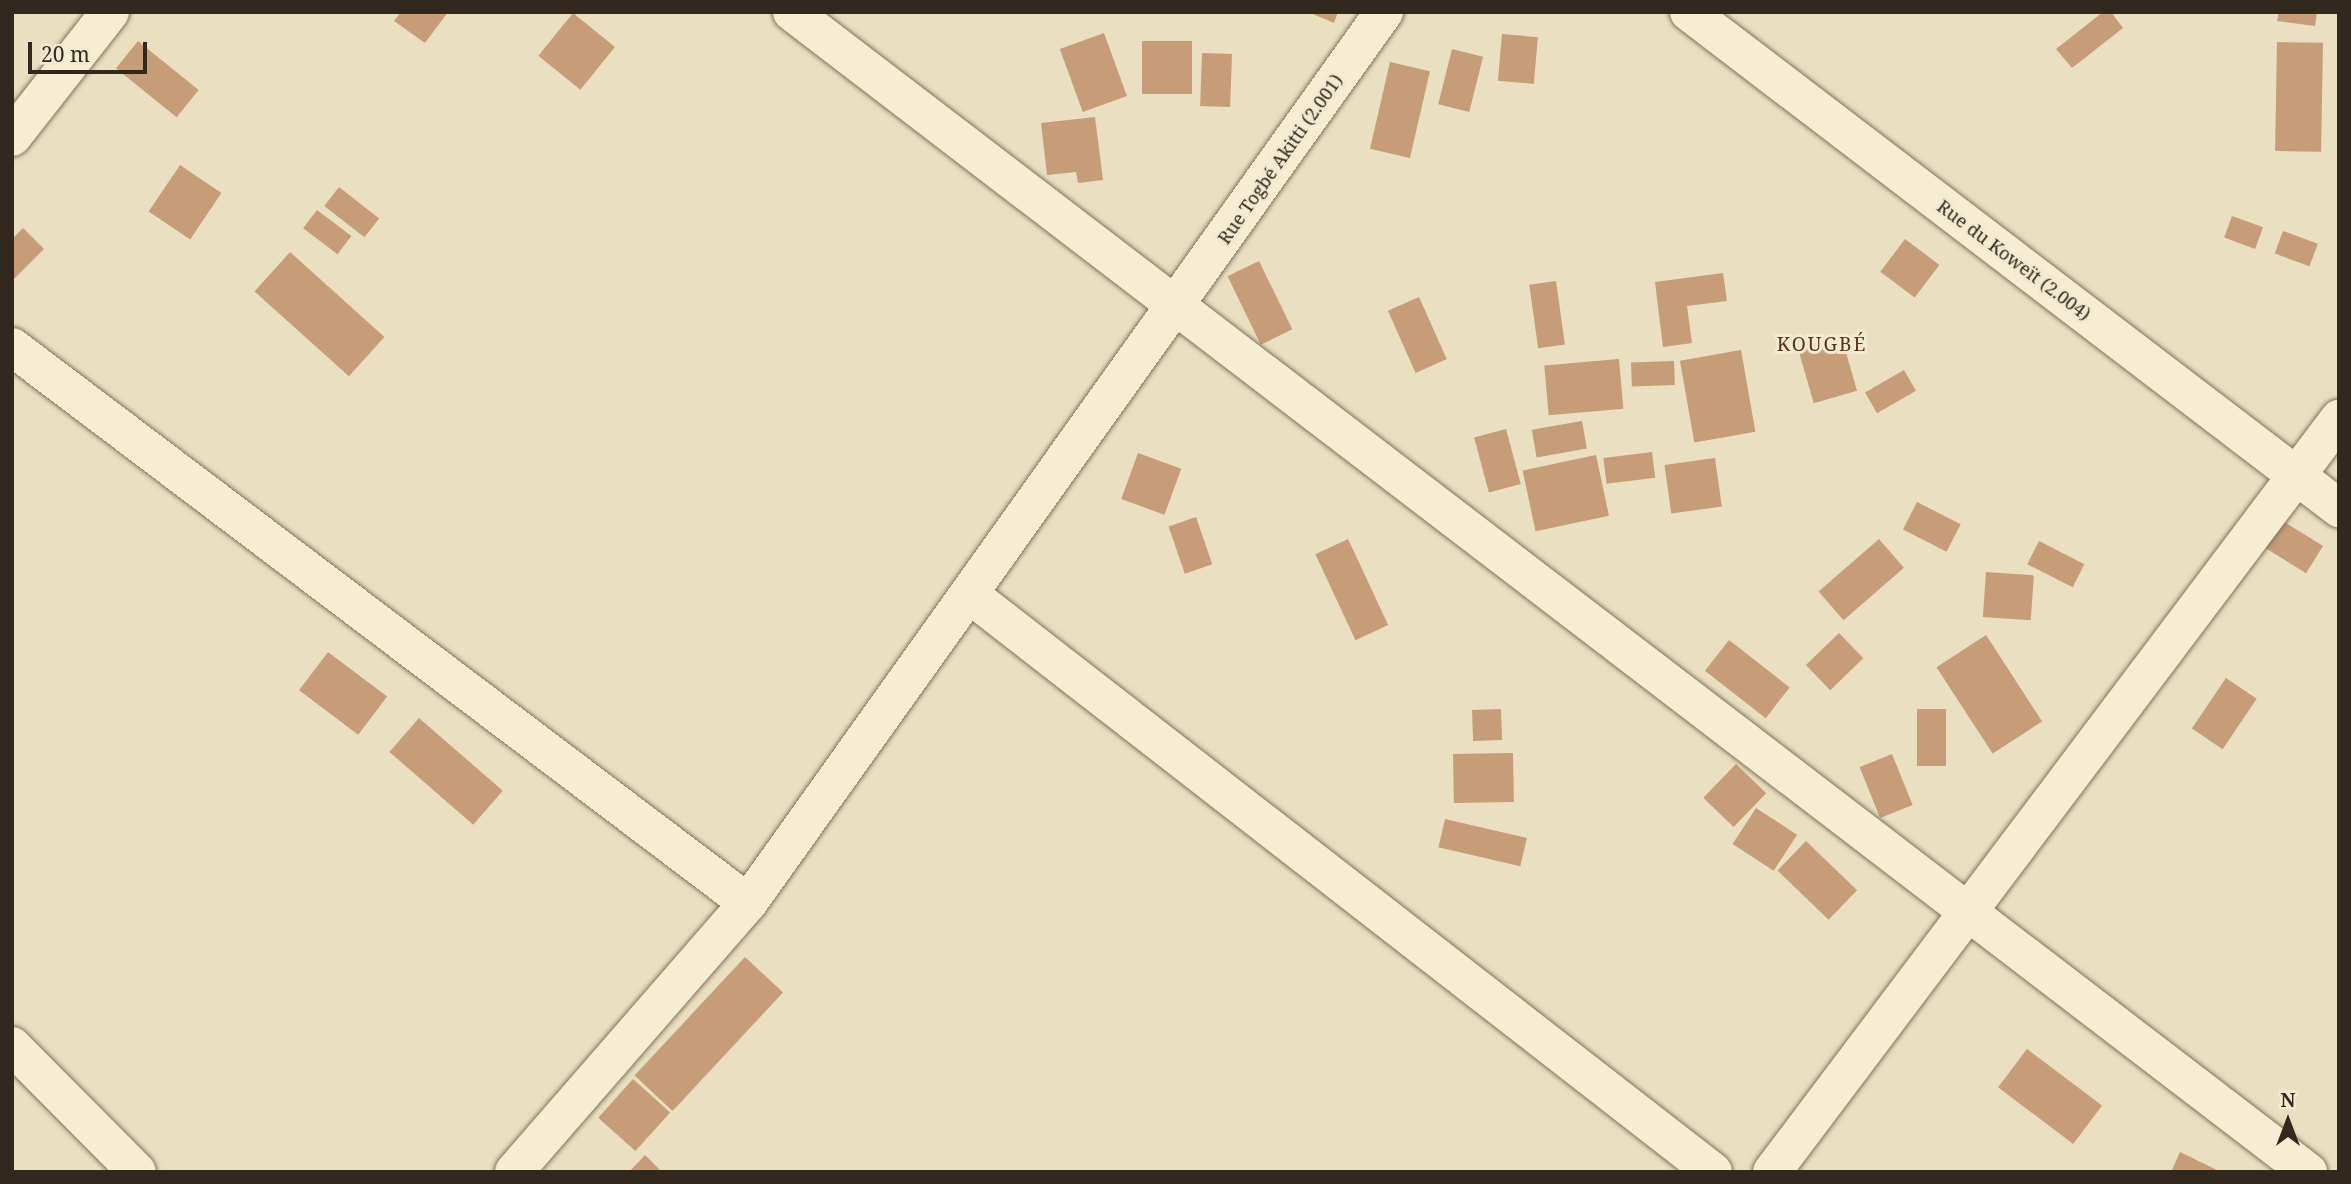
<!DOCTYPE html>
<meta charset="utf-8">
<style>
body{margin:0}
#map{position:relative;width:2351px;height:1184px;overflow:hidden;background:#eadfc1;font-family:"Noto Serif",serif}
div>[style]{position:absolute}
.building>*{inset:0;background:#c69c79;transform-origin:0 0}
.roads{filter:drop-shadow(0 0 2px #82715a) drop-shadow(0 0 2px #82715a)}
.minor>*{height:38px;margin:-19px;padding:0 19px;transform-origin:19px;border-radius:19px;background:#f6edd3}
span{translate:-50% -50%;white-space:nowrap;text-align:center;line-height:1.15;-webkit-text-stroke:6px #f2ead0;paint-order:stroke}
.street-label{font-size:18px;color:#33281d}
.neighbourhood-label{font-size:19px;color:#5c2f20;letter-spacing:2px}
.frame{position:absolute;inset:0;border:14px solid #33281d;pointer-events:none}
.north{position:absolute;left:2253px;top:1086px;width:70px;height:70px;-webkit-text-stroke:5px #f2ead0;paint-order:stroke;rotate:0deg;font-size:19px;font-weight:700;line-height:28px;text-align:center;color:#33281d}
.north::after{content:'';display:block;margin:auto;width:24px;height:32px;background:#33281d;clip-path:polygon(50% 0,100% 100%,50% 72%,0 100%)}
.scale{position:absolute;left:28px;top:42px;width:119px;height:32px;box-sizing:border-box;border:4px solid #33281d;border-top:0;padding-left:9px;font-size:21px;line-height:24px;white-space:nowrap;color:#33281d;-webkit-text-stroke:5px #f2ead0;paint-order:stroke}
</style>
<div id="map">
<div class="building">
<i style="clip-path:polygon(401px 12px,448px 12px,425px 43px,394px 21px)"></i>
<i style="clip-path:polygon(1308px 12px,1338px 12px,1334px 23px)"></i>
<i style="clip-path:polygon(2103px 12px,2111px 12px,2123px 28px,2072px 68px,2056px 49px)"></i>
<i style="clip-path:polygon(2279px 12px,2317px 12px,2315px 26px,2277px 21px)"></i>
<i style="left:573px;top:13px;width:54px;height:55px;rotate:39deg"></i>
<i style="left:1104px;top:33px;width:67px;height:47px;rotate:70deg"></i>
<i style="left:1502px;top:34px;width:36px;height:47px;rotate:5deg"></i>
<i style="left:138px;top:41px;width:78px;height:35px;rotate:39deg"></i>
<i style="left:1142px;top:41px;width:50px;height:53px"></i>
<i style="left:2277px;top:42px;width:46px;height:109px;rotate:1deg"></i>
<i style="left:1452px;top:49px;width:32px;height:57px;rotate:14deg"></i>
<i style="left:1202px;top:53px;width:30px;height:53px;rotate:2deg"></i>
<i style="left:1390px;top:62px;width:41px;height:89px;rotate:13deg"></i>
<i style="clip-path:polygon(1095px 117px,1103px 180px,1078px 183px,1076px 172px,1047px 175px,1041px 123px)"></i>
<i style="left:180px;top:165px;width:50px;height:56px;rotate:34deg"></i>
<i style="left:339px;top:187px;width:51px;height:24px;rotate:38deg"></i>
<i style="left:317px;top:210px;width:43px;height:23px;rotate:37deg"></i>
<i style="left:2232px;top:216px;width:33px;height:23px;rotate:20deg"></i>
<i style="clip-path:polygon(23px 228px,44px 249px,12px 281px,12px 239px)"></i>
<i style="left:2283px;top:231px;width:37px;height:24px;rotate:20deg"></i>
<i style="left:1905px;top:239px;width:43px;height:41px;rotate:37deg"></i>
<i style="left:290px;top:252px;width:127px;height:53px;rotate:42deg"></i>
<i style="left:1259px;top:261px;width:76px;height:35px;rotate:64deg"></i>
<i style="clip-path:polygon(1723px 273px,1727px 301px,1687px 306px,1692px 343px,1663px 347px,1655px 282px)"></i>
<i style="left:1556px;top:281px;width:64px;height:27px;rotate:82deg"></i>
<i style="left:1419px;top:297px;width:68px;height:34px;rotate:66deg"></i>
<i style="left:1841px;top:335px;width:58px;height:45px;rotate:74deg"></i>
<i style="left:1741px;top:350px;width:83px;height:62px;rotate:80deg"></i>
<i style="left:1619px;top:359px;width:50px;height:75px;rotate:85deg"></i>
<i style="left:1674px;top:361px;width:24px;height:43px;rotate:88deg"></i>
<i style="left:1904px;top:370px;width:24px;height:45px;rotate:60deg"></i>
<i style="left:1582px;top:421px;width:28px;height:51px;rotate:80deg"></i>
<i style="left:1506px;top:429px;width:57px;height:33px;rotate:75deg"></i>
<i style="left:1652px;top:452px;width:26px;height:49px;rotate:83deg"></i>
<i style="left:1138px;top:453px;width:46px;height:49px;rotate:20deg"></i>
<i style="left:1596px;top:455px;width:62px;height:75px;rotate:78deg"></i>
<i style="left:1715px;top:458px;width:49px;height:51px;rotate:82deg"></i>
<i style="left:1917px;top:502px;width:49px;height:31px;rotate:27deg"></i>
<i style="left:1196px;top:517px;width:50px;height:29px;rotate:71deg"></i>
<i style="left:2278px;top:518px;width:53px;height:32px;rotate:32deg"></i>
<i style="left:1348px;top:539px;width:95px;height:36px;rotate:65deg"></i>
<i style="left:1879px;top:539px;width:38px;height:80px;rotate:49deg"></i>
<i style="left:2039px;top:541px;width:51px;height:26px;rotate:27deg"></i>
<i style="left:1986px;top:572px;width:48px;height:45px;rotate:4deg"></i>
<i style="left:1839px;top:633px;width:35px;height:46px;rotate:46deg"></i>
<i style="left:1986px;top:635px;width:103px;height:59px;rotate:57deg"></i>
<i style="left:1729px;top:640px;width:77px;height:39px;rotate:38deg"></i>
<i style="left:328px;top:652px;width:74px;height:48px;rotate:37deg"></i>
<i style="left:2226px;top:678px;width:37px;height:61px;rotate:34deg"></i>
<i style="left:1501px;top:709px;width:31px;height:29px;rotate:88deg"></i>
<i style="left:1917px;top:709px;width:29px;height:57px"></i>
<i style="left:419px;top:718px;width:111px;height:45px;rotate:41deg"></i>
<i style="left:1513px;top:753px;width:49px;height:60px;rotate:89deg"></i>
<i style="left:1892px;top:754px;width:55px;height:35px;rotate:68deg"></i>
<i style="left:1736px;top:764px;width:42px;height:47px;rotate:44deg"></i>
<i style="left:1756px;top:808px;width:49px;height:43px;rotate:33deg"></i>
<i style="left:1445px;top:819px;width:84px;height:29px;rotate:13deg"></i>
<i style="left:1806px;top:841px;width:71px;height:41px;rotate:44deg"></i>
<i style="left:745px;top:957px;width:52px;height:162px;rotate:43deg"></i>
<i style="left:2027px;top:1049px;width:94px;height:48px;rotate:37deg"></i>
<i style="left:633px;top:1079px;width:50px;height:52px;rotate:42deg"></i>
<i style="clip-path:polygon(2180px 1152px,2217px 1170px,2216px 1172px,2171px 1172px)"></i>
<i style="clip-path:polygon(645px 1155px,662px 1172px,629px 1172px)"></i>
</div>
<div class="roads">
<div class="minor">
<i style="left:792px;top:12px;width:1909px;rotate:37.42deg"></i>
<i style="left:1689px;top:12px;width:818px;rotate:37.35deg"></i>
<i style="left:12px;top:137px;width:159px;rotate:-51.9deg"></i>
<i style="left:12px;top:347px;width:922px;rotate:37.07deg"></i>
<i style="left:969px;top:594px;width:942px;rotate:37.84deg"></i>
<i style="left:12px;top:1046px;width:177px;rotate:45.2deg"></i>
<i style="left:514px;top:1172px;width:357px;rotate:-49deg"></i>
<i style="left:748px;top:903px;width:1095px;rotate:-54.48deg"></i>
<i style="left:1772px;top:1172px;width:943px;rotate:-53.02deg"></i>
</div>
</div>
<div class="street-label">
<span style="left:1280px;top:159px;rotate:-55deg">Rue Togbé Akitti (2.001)</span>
<span style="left:2014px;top:260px;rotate:37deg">Rue du Koweït (2.004)</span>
</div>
<div class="neighbourhood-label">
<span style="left:1822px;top:345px">KOUGBÉ</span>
</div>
<div class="frame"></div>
<div class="north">N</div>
<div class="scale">20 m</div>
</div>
